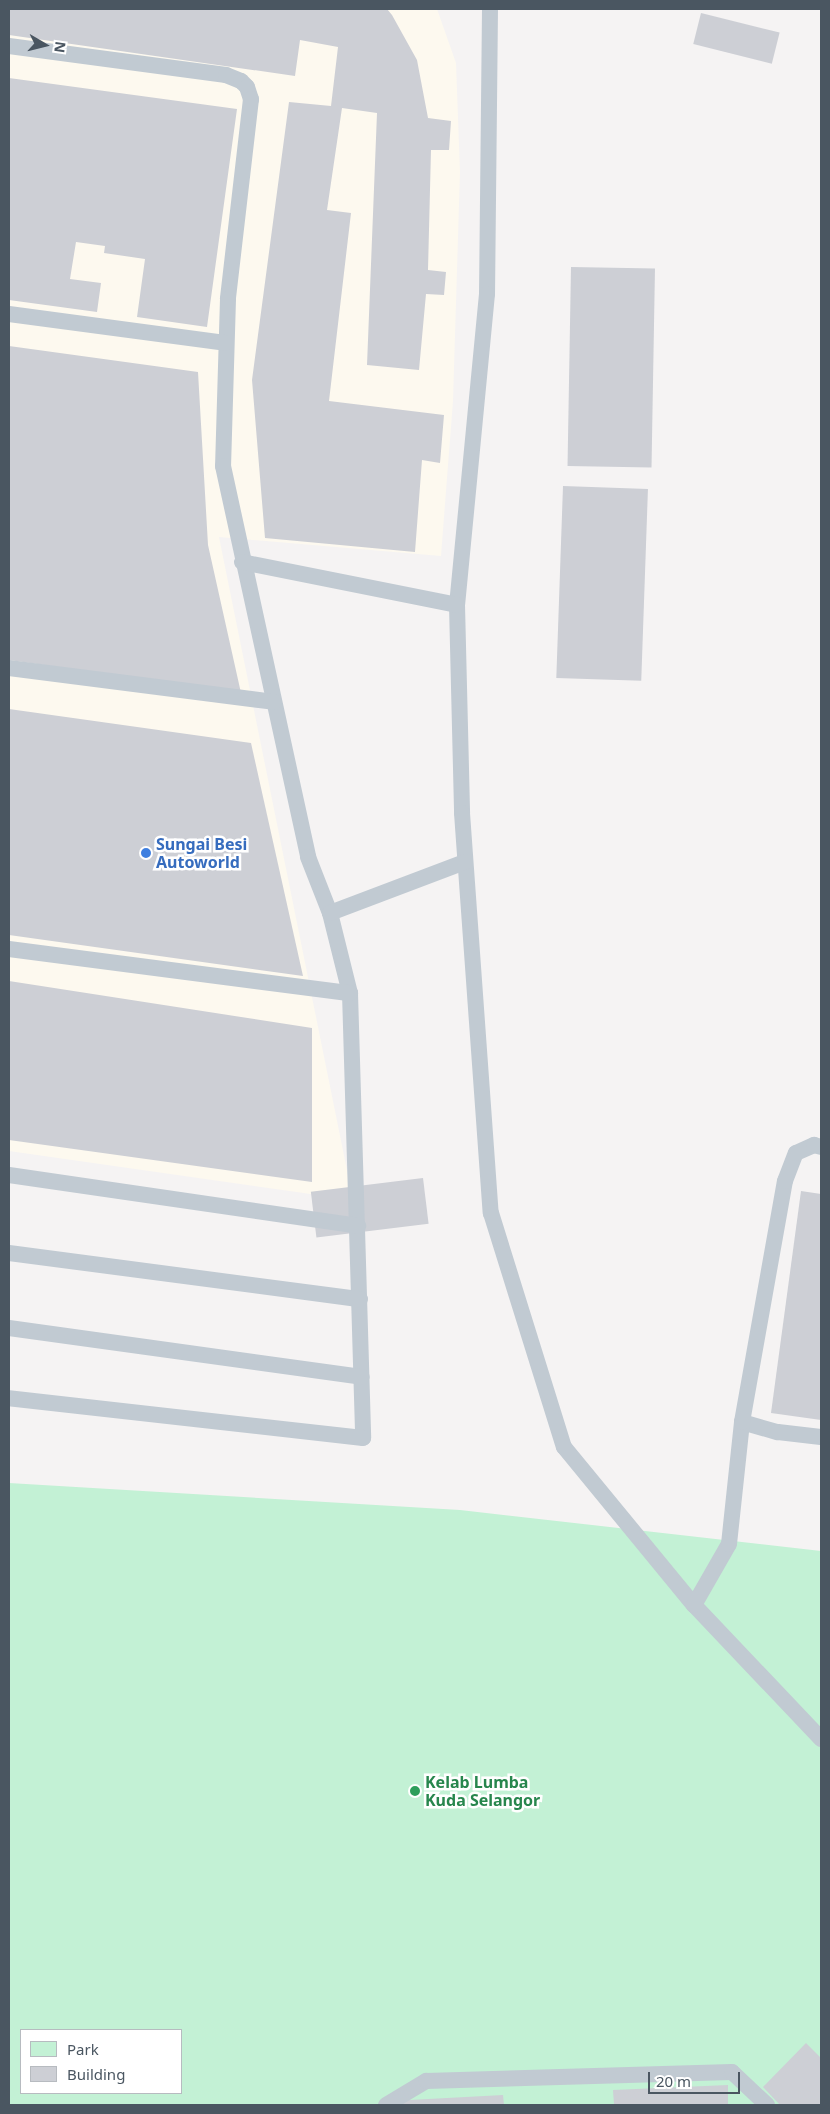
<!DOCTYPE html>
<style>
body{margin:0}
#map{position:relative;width:830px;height:2114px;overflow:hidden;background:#f5f3f3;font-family:"Noto Sans",sans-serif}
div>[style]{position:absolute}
.commercial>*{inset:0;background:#fdf9ef}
.green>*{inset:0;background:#c3f1d5}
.building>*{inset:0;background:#cdcfd5;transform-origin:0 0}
.lane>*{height:16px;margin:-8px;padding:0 8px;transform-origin:8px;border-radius:8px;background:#c1cad2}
.dots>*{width:14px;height:14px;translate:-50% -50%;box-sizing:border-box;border:2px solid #fff;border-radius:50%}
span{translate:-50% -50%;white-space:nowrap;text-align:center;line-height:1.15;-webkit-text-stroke:5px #fff;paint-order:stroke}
.shop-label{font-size:16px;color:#366cbe;font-weight:700}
.left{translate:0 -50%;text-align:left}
.leisure-label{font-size:16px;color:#27864d;font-weight:700}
.frame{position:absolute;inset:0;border:10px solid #4a5661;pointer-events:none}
.legend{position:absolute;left:20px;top:2029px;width:162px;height:65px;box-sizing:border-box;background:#fff;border:1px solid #b7bbc0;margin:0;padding:6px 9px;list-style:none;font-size:15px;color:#4a5661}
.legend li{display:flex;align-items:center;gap:10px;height:25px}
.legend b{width:25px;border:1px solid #b7bbc0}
.north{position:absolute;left:20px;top:20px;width:50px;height:50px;-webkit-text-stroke:4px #fff;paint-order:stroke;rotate:98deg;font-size:14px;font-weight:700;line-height:20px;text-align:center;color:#4a5661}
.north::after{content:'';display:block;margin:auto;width:18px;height:22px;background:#4a5661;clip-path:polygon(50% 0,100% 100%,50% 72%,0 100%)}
.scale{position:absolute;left:648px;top:2072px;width:92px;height:22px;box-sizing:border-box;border:2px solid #4a5661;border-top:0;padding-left:6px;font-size:15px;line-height:18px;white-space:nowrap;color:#4a5661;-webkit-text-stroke:4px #fff;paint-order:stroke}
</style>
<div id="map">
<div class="commercial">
<i style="clip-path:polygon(9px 9px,437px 9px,456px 63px,460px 172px,453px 401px,441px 556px,219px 537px,353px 1200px,9px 1151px)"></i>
</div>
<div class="green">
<i style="clip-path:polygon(evenodd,9px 1483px,460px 1510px,821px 1551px,821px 2105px,9px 2105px,9px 1483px,21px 2030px,181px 2030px,181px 2093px,21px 2093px,21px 2030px)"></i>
</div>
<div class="building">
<i style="clip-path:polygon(9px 9px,387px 9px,392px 15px,417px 60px,428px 118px,451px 121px,449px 150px,431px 150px,428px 270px,446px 272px,444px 295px,426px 294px,419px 370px,367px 365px,377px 113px,342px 108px,327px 210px,351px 213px,329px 401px,444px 415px,440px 463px,422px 460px,415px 552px,265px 538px,252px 380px,289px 102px,331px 106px,338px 47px,300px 40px,295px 76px,9px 35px)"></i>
<i style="left:701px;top:13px;width:81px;height:32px;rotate:14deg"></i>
<i style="clip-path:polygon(9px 78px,237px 109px,207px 327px,137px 317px,145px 259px,104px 253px,105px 246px,76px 242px,70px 279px,101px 283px,97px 312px,9px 300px)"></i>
<i style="left:571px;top:267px;width:84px;height:199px;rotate:1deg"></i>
<i style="clip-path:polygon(9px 346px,198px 372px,208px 545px,241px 693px,9px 660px)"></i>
<i style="left:563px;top:486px;width:85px;height:192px;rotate:2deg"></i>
<i style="clip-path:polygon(9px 709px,251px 743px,303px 976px,9px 935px)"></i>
<i style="clip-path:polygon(9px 981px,312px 1028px,312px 1182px,9px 1140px)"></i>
<i style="left:423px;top:1178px;width:46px;height:113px;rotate:83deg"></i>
<i style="clip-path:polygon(801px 1191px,821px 1194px,821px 1420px,771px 1413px)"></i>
<i style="clip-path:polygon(806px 2043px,821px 2058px,821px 2105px,780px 2105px,763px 2087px)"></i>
<i style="clip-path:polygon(728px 2085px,728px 2105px,614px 2105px,613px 2090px)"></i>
<i style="clip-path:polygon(503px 2095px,504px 2105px,391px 2105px,391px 2101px)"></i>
</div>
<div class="lane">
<i style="left:490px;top:9px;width:285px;rotate:90.6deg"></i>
<i style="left:487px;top:294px;width:312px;rotate:95.5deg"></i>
<i style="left:457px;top:605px;width:208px;rotate:88.6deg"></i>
<i style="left:462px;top:813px;width:401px;rotate:85.9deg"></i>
<i style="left:491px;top:1213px;width:245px;rotate:72.7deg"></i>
<i style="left:564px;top:1447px;width:205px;rotate:50.6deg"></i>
<i style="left:694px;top:1605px;width:185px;rotate:46.5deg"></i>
<i style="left:9px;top:46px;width:219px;rotate:7.6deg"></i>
<i style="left:226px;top:75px;width:16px;rotate:22deg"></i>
<i style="left:241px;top:81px;width:8px;rotate:45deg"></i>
<i style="left:247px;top:87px;width:13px;rotate:72deg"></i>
<i style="left:251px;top:99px;width:201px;rotate:96.6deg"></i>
<i style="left:228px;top:299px;width:167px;rotate:91.7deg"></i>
<i style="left:223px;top:466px;width:400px;rotate:77.7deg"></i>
<i style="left:308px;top:857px;width:60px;rotate:68.6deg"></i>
<i style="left:330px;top:913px;width:82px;rotate:76deg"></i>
<i style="left:350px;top:993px;width:445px;rotate:88.3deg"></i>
<i style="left:363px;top:1438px;width:356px;rotate:-173.6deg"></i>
<i style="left:9px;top:314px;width:218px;rotate:7.6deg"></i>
<i style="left:242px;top:562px;width:219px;rotate:11.3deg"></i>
<i style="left:9px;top:668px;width:267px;rotate:7.3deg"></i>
<i style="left:330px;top:913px;width:144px;rotate:-20.7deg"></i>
<i style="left:9px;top:949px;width:344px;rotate:7.4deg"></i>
<i style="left:9px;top:1175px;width:353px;rotate:8.3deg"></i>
<i style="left:9px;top:1253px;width:354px;rotate:7.5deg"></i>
<i style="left:9px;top:1328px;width:356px;rotate:7.9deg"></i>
<i style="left:742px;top:1422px;width:37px;rotate:16deg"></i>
<i style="left:778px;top:1432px;width:43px;rotate:6.6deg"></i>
<i style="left:694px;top:1605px;width:70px;rotate:-60.2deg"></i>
<i style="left:729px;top:1544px;width:123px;rotate:-83.9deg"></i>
<i style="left:742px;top:1422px;width:245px;rotate:-79.9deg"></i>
<i style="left:785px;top:1181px;width:30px;rotate:-69deg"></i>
<i style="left:796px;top:1153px;width:20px;rotate:-24deg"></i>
<i style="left:814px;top:1145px;width:7px;rotate:16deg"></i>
<i style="left:386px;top:2105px;width:47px;rotate:-31deg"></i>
<i style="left:426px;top:2081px;width:306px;rotate:-1.7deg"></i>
<i style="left:732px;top:2072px;width:48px;rotate:43.3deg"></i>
</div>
<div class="dots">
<i style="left:146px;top:853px;background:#3f7fe0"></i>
<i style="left:415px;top:1791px;background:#2e9e5b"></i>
</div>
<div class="shop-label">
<span class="left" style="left:156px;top:853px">Sungai Besi<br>Autoworld</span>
</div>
<div class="leisure-label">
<span class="left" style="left:425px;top:1791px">Kelab Lumba<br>Kuda Selangor</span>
</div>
<div class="frame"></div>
<ul class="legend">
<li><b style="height:14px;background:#c3f1d5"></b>Park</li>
<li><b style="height:14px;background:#cdcfd5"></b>Building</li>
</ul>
<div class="north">N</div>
<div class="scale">20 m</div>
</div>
